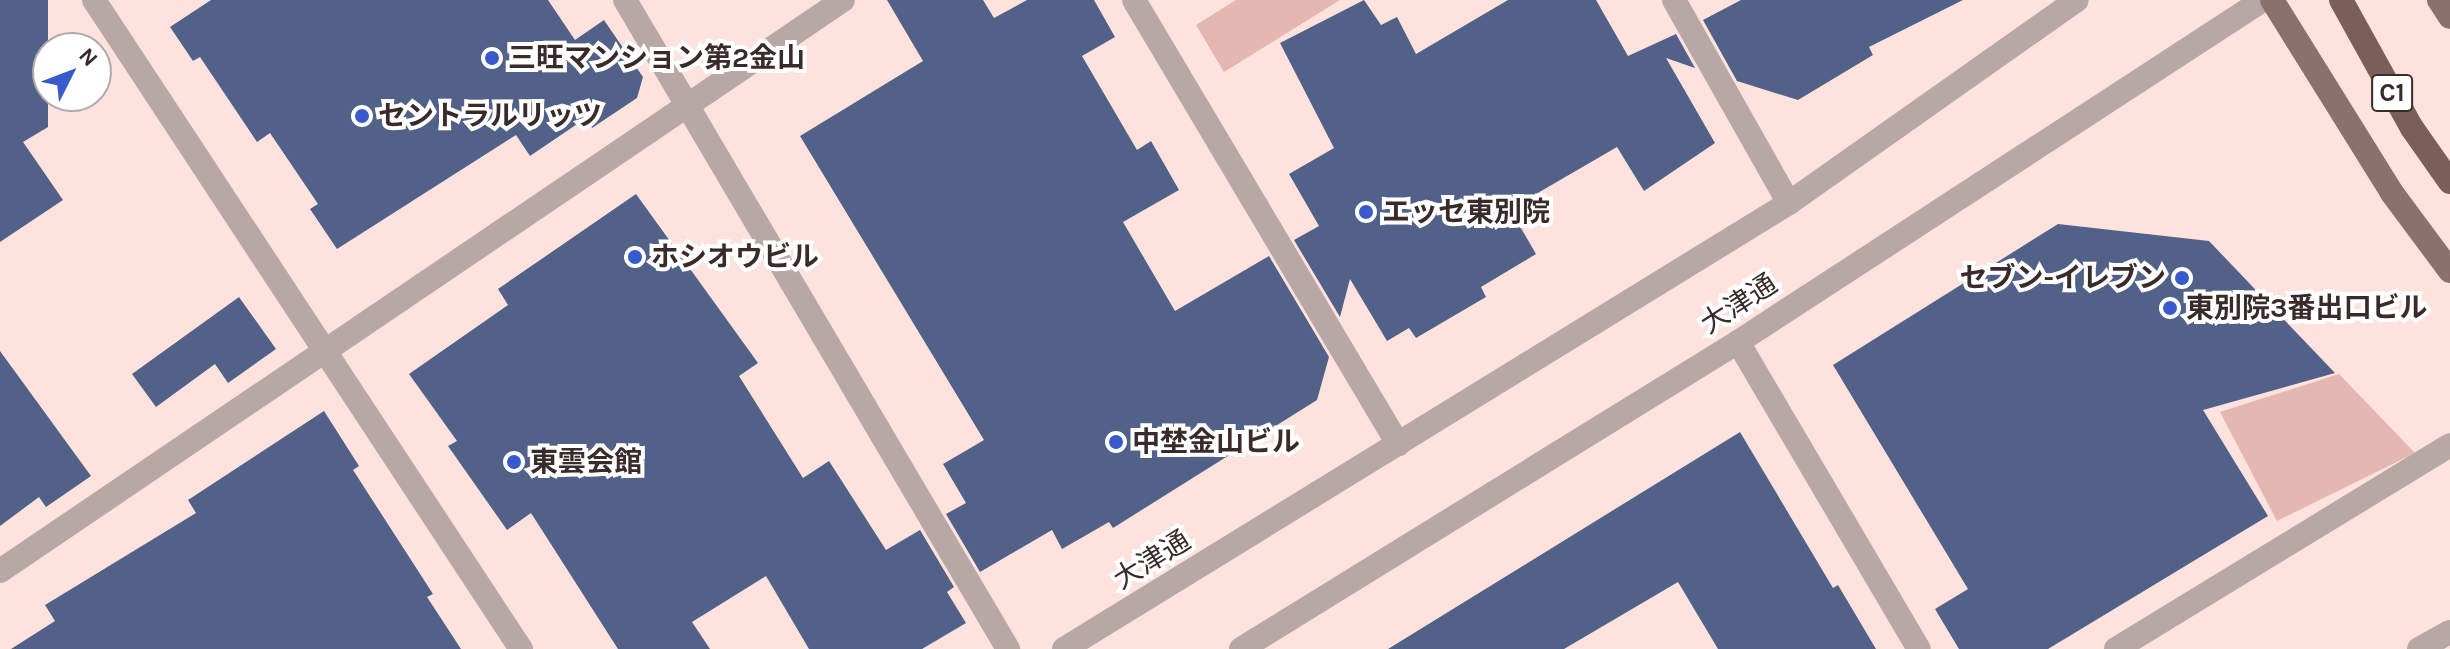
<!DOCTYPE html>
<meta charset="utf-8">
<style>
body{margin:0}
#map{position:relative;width:2450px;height:649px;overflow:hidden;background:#fee2de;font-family:Karla,"Noto Sans JP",sans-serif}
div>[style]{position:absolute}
.green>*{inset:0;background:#e4b7b0}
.building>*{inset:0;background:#516187}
.minor>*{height:24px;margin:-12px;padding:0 12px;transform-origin:12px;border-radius:12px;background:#b7a8a5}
.major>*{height:24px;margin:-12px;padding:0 12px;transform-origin:12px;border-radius:12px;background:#8b716d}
.highway>*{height:24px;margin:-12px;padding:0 12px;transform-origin:12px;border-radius:12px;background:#7b5d59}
.dots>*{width:22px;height:22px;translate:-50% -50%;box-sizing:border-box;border:4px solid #fff;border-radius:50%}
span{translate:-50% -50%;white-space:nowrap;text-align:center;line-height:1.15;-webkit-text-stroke:8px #fff;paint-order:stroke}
.shield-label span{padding:2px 6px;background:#fff;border:2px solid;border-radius:6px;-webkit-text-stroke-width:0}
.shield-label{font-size:26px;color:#382b29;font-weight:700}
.poi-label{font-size:28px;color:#382b29;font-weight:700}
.left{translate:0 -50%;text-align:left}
.right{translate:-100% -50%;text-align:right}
.street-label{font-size:28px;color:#382b29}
.north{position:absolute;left:32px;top:32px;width:80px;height:80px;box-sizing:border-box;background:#fff;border:2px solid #afaaa9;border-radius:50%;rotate:48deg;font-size:22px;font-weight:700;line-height:32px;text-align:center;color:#382b29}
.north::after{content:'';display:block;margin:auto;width:28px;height:36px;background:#385bcc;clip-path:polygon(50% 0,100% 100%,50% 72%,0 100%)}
</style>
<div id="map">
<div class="green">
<i style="clip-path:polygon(1236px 0,1340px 0,1224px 72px,1196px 25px)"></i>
<i style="clip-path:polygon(2339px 374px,2415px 453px,2277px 521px,2220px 412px)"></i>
</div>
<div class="building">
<i style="clip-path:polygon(0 0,48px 0,48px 127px,23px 142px,63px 200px,0 242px)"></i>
<i style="clip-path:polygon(211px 0,548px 0,575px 40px,604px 20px,643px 77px,637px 98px,592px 128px,586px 118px,530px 156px,516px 135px,337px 249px,310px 209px,318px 204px,270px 133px,257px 142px,200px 57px,193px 61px,170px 27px)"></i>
<i style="clip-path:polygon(887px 0,983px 0,994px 18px,1027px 0,1094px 0,1115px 37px,1082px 56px,1137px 150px,1151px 141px,1179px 190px,1123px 222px,1175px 311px,1269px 256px,1329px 357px,1317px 400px,1113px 528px,1109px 522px,1062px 549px,1052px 530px,980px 572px,946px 514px,966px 503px,943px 464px,984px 440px,800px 136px,923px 61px)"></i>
<i style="clip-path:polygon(1364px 0,1381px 25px,1397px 17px,1416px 54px,1508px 0,1596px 0,1628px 56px,1676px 34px,1695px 68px,1666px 58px,1715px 143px,1644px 191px,1617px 147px,1510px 209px,1536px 254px,1481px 287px,1486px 297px,1416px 338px,1409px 328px,1387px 341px,1350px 279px,1340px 317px,1294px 240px,1319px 226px,1289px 174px,1334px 148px,1280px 43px)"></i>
<i style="clip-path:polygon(1741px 0,1963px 0,1869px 47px,1873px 55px,1798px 100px,1737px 81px,1703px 20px)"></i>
<i style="clip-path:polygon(636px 194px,758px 363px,739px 376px,803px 478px,829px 461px,886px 550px,920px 530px,954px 587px,947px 592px,966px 623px,922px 649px,809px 649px,766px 576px,692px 622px,710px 649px,618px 649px,531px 513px,507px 530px,448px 446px,457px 441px,409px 374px,508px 305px,498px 289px)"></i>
<i style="clip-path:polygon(2058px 224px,2209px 241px,2335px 373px,2203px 410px,2268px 516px,2048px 649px,1959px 649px,1935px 609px,1968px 589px,1833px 365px)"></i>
<i style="clip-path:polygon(239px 297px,276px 349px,228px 383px,215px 364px,156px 407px,132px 374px)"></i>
<i style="clip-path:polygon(0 351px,91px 476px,46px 507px,39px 497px,0 526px)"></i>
<i style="clip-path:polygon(324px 411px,359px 466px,353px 470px,433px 594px,427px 597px,461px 649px,11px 649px,55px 621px,45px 605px,196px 513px,188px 500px)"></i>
<i style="clip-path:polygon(1740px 432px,1833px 588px,1838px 585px,1876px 649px,1718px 649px,1678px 582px,1564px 649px,1388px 649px)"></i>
</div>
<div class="minor">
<i style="left:94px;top:0;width:777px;rotate:56.66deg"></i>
<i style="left:625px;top:0;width:754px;rotate:59.45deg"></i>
<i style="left:1134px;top:0;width:517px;rotate:59.26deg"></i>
<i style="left:1674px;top:0;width:233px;rotate:60.5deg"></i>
<i style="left:1738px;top:342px;width:356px;rotate:59.5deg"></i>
<i style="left:0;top:571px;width:1018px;rotate:-34.11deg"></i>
<i style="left:1064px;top:649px;width:851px;rotate:-31.6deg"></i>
<i style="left:1789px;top:203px;width:352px;rotate:-35.2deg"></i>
<i style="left:1241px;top:649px;width:584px;rotate:-31.7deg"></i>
<i style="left:1738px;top:342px;width:627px;rotate:-33.08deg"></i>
<i style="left:2116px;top:649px;width:391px;rotate:-31.4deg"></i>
<i style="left:2419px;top:649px;width:35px;rotate:-29deg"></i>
</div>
<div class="major">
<i style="left:2272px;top:0;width:227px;rotate:58.1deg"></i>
<i style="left:2392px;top:193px;width:97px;rotate:53.4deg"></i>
<i style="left:2439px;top:0;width:20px;rotate:57deg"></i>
</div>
<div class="highway">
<i style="left:2341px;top:0;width:146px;rotate:61deg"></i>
<i style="left:2412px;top:128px;width:66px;rotate:54.9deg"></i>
</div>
<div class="dots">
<i style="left:492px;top:58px;background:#385bcc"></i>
<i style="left:362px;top:116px;background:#385bcc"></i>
<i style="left:1366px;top:212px;background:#385bcc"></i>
<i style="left:635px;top:257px;background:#385bcc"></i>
<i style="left:2182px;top:278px;background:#385bcc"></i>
<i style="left:2170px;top:308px;background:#385bcc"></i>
<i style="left:1116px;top:442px;background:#385bcc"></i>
<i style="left:514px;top:462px;background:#385bcc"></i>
</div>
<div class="shield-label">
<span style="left:2392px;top:93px">C1</span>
</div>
<div class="poi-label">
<span class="left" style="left:508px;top:58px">三旺マンション第2金山</span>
<span class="left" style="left:378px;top:116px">セントラルリッツ</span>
<span class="left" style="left:1382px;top:212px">エッセ東別院</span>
<span class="left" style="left:651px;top:257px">ホシオウビル</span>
<span class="right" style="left:2166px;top:278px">セブン-イレブン</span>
<span class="left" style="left:2186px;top:308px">東別院3番出口ビル</span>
<span class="left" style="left:1132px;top:442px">中埜金山ビル</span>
<span class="left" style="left:530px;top:462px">東雲会館</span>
</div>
<div class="street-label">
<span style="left:1739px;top:304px;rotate:-33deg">大津通</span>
<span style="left:1152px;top:560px;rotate:-32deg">大津通</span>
</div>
<div class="north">N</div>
</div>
